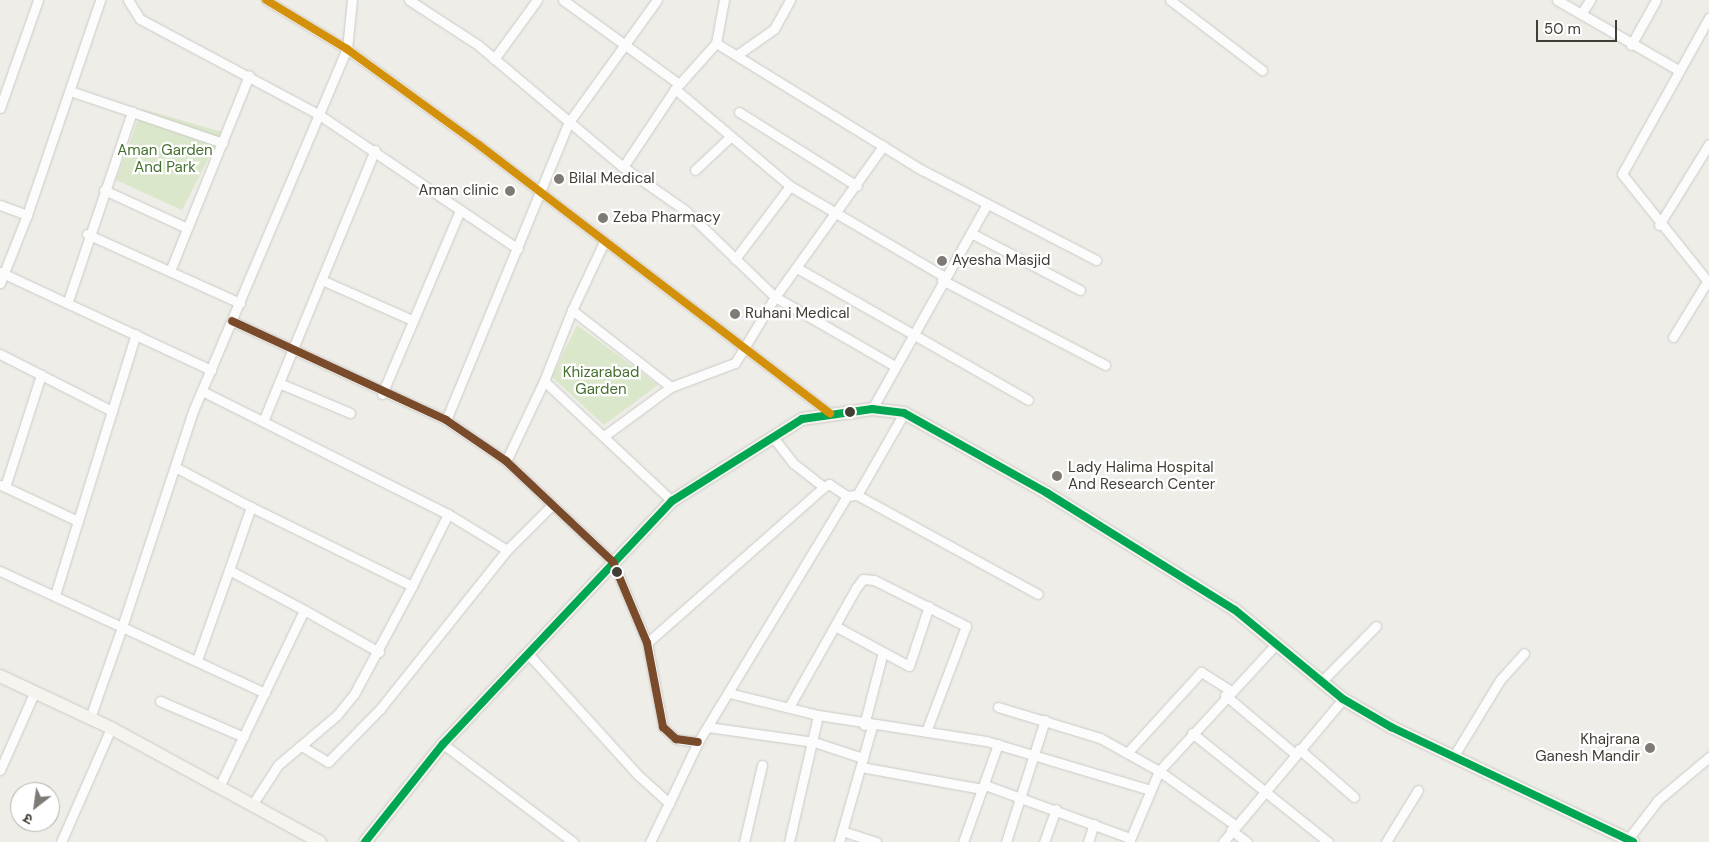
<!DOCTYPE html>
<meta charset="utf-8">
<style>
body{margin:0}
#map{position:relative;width:1709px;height:842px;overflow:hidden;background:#eeede8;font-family:"DM Sans","Noto Sans Devanagari",sans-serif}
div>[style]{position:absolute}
.green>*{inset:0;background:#dae7ca}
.roads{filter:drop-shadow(0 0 1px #cccac6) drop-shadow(0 0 1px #cccac6)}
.street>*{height:9px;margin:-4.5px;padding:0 4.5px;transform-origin:4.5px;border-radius:4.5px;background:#fcfcfc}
.secondary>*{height:12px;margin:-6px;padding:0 6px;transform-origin:6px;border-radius:6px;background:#f5f4ef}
.bus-1>*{height:8px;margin:-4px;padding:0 4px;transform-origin:4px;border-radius:4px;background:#00a651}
.bus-2>*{height:8px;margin:-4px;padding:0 4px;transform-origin:4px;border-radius:4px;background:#d3910b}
.bus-3>*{height:8px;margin:-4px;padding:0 4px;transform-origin:4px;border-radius:4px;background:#7a4b2a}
.dots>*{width:14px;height:14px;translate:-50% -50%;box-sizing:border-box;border:2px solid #fff;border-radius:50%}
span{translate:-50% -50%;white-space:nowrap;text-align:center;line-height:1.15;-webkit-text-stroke:4.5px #fff;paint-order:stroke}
.park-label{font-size:15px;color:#446f2f}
.poi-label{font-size:15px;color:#433e35}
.left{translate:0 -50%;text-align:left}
.right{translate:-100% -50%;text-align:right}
.north{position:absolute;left:10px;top:782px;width:50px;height:50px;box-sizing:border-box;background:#fff;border:1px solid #b4b2ae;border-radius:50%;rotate:210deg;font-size:14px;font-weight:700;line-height:20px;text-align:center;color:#433e35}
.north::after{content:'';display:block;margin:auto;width:18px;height:22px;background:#7f7b74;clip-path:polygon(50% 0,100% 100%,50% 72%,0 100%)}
.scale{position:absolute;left:1536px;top:20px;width:81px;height:22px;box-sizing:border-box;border:2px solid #433e35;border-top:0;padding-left:6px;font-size:15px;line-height:18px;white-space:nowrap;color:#433e35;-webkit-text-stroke:4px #fff;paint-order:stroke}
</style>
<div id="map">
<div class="green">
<i style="clip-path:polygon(142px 109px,222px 132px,182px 210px,116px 180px)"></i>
<i style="clip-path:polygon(577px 325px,658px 385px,604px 425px,552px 377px)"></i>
</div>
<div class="roads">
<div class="street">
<i style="left:128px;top:0;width:22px;rotate:58deg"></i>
<i style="left:140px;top:19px;width:202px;rotate:28.1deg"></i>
<i style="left:318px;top:114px;width:241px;rotate:34deg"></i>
<i style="left:266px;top:0;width:95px;rotate:31.2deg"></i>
<i style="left:347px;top:49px;width:163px;rotate:36deg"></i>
<i style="left:479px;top:145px;width:442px;rotate:37.4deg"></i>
<i style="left:409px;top:0;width:82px;rotate:33.1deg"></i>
<i style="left:478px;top:45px;width:189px;rotate:40.1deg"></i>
<i style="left:623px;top:167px;width:77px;rotate:34.9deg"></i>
<i style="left:686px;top:211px;width:124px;rotate:44deg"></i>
<i style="left:775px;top:297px;width:138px;rotate:29.9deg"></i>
<i style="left:563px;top:0;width:143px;rotate:35.9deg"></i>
<i style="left:1170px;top:0;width:116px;rotate:37.3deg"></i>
<i style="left:1557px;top:0;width:140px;rotate:30deg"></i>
<i style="left:1581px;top:14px;width:17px;rotate:-57deg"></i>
<i style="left:716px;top:43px;width:242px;rotate:31.7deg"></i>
<i style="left:922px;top:170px;width:196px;rotate:27.3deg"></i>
<i style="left:1631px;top:45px;width:51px;rotate:-60.9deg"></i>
<i style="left:737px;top:55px;width:45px;rotate:-35.1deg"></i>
<i style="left:774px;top:29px;width:33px;rotate:-61deg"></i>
<i style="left:494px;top:59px;width:73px;rotate:-53.9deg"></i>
<i style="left:675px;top:89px;width:150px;rotate:40.1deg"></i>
<i style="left:790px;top:186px;width:180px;rotate:30.4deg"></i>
<i style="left:70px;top:91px;width:65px;rotate:18.7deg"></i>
<i style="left:0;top:108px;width:114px;rotate:-70.6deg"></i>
<i style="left:739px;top:112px;width:139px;rotate:32.1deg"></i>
<i style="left:623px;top:167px;width:94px;rotate:-56.3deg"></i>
<i style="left:675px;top:89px;width:62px;rotate:-48.3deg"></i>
<i style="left:716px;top:43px;width:44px;rotate:-79.5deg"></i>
<i style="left:695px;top:170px;width:47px;rotate:-43.3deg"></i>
<i style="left:104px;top:190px;width:91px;rotate:24.6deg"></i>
<i style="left:0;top:205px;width:29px;rotate:20deg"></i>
<i style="left:27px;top:215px;width:227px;rotate:-71.2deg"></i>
<i style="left:1659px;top:225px;width:95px;rotate:-58.3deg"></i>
<i style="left:971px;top:233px;width:123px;rotate:27.6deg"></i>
<i style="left:87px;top:234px;width:168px;rotate:24.3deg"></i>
<i style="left:735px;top:259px;width:91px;rotate:-53deg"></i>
<i style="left:797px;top:268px;width:266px;rotate:29.7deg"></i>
<i style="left:170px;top:271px;width:211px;rotate:-68deg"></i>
<i style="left:0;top:272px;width:233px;rotate:24.9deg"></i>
<i style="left:1705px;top:278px;width:133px;rotate:-128.6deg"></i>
<i style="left:1622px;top:174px;width:179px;rotate:-60.9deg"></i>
<i style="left:942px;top:280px;width:184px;rotate:27.5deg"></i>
<i style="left:324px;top:281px;width:96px;rotate:23.9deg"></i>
<i style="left:0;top:283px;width:73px;rotate:-68.3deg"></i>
<i style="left:68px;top:301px;width:200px;rotate:-71.3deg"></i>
<i style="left:132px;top:112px;width:96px;rotate:18.8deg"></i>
<i style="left:572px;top:310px;width:75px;rotate:-64.8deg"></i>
<i style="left:232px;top:321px;width:236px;rotate:24.8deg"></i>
<i style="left:446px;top:420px;width:73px;rotate:34.3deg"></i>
<i style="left:506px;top:461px;width:147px;rotate:43.3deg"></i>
<i style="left:613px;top:562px;width:88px;rotate:67.2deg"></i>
<i style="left:647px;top:643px;width:86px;rotate:79.2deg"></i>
<i style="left:663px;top:727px;width:18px;rotate:43deg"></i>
<i style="left:676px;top:739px;width:22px;rotate:8deg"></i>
<i style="left:1673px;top:337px;width:67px;rotate:-58.4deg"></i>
<i style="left:0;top:354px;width:126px;rotate:27deg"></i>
<i style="left:279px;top:383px;width:77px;rotate:22.9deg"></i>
<i style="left:202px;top:391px;width:275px;rotate:26.6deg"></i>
<i style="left:448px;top:514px;width:69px;rotate:31.4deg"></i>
<i style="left:382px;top:394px;width:200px;rotate:-67deg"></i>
<i style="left:872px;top:409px;width:235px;rotate:-60.7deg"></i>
<i style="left:264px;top:419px;width:291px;rotate:-67.6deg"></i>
<i style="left:446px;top:420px;width:322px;rotate:-67.6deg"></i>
<i style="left:569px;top:122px;width:150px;rotate:-54.2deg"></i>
<i style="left:604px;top:436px;width:83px;rotate:-36.2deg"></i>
<i style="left:772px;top:436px;width:34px;rotate:52deg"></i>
<i style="left:793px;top:463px;width:39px;rotate:38deg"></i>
<i style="left:824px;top:487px;width:6px;rotate:-31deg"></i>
<i style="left:829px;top:484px;width:22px;rotate:34deg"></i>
<i style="left:506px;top:461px;width:89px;rotate:-64.6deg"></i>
<i style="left:175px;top:467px;width:86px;rotate:27.8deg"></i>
<i style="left:1px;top:485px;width:85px;rotate:25.1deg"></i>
<i style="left:5px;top:487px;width:118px;rotate:-72.2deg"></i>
<i style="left:857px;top:495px;width:95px;rotate:-60.2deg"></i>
<i style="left:672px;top:501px;width:175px;rotate:-136.8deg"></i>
<i style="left:544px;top:381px;width:76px;rotate:-68.5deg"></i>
<i style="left:572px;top:310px;width:125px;rotate:37.9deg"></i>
<i style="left:671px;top:387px;width:68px;rotate:-20.6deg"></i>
<i style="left:735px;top:363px;width:77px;rotate:-58.8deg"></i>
<i style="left:775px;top:297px;width:186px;rotate:-54.4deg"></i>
<i style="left:0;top:571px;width:134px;rotate:24.7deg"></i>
<i style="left:122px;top:627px;width:96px;rotate:109.4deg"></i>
<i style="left:412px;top:586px;width:80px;rotate:-63.4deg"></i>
<i style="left:55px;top:595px;width:273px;rotate:-72.8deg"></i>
<i style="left:304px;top:610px;width:86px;rotate:29.2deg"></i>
<i style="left:835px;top:626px;width:84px;rotate:28.4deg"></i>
<i style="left:909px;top:666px;width:63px;rotate:-71.6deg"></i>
<i style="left:647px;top:643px;width:236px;rotate:-41.4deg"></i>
<i style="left:530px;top:656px;width:161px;rotate:47.8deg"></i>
<i style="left:638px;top:775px;width:42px;rotate:42.1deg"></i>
<i style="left:669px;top:803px;width:43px;rotate:116deg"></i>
<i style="left:197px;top:660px;width:96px;rotate:-70.4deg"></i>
<i style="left:1322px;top:681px;width:77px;rotate:-45.5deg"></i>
<i style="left:265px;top:693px;width:157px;rotate:-155.2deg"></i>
<i style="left:122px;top:627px;width:227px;rotate:-71.8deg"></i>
<i style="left:193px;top:411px;width:393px;rotate:-67deg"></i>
<i style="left:347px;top:49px;width:49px;rotate:-84.2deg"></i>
<i style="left:729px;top:693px;width:92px;rotate:13.9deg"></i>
<i style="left:1225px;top:695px;width:92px;rotate:40.1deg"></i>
<i style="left:160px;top:701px;width:91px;rotate:23.2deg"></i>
<i style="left:789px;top:707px;width:137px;rotate:-60.6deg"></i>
<i style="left:856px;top:588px;width:11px;rotate:-52deg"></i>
<i style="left:863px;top:579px;width:11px;rotate:5deg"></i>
<i style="left:874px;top:580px;width:103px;rotate:26.6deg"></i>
<i style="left:966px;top:626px;width:113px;rotate:110.7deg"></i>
<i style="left:998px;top:707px;width:107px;rotate:16.9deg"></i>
<i style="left:1100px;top:738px;width:68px;rotate:29.2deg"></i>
<i style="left:1159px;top:771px;width:93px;rotate:35.4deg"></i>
<i style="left:864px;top:725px;width:75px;rotate:-75.4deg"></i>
<i style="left:708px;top:727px;width:107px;rotate:8.1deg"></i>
<i style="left:814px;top:742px;width:52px;rotate:18.1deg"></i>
<i style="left:1192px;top:733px;width:174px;rotate:38.7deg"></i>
<i style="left:443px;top:744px;width:163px;rotate:37deg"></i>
<i style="left:303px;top:747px;width:29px;rotate:31deg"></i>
<i style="left:328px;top:762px;width:74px;rotate:-45.5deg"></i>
<i style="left:380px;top:709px;width:203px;rotate:-51.4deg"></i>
<i style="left:507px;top:550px;width:64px;rotate:-45deg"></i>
<i style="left:1299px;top:749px;width:73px;rotate:41.1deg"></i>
<i style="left:1127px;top:753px;width:110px;rotate:-47.6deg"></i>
<i style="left:1201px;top:672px;width:34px;rotate:32deg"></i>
<i style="left:1455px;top:754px;width:87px;rotate:-58.7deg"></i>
<i style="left:1500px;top:680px;width:36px;rotate:-48deg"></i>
<i style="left:861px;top:767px;width:123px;rotate:10.3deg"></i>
<i style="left:0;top:770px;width:86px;rotate:-66.1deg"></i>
<i style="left:985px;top:785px;width:154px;rotate:20.1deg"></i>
<i style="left:219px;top:787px;width:196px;rotate:-64.3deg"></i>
<i style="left:304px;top:610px;width:85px;rotate:-151.9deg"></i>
<i style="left:229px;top:570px;width:67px;rotate:-70.8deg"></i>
<i style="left:251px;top:507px;width:179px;rotate:26.1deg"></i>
<i style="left:412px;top:586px;width:123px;rotate:118.2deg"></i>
<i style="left:354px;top:694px;width:27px;rotate:129deg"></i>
<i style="left:337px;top:715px;width:77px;rotate:139.7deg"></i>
<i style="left:278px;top:765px;width:48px;rotate:123deg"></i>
<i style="left:669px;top:803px;width:68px;rotate:-64.6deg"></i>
<i style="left:698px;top:742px;width:288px;rotate:-58.8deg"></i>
<i style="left:847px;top:496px;width:10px;rotate:-6deg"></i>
<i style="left:857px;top:495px;width:206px;rotate:28.7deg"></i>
<i style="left:1231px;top:830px;width:20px;rotate:37deg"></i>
<i style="left:842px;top:831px;width:36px;rotate:18deg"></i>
<i style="left:1628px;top:839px;width:49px;rotate:-52.4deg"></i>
<i style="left:1658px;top:800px;width:67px;rotate:-40.1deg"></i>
<i style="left:61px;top:842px;width:124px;rotate:-66.3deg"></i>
<i style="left:744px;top:842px;width:79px;rotate:-76.8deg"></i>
<i style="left:789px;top:842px;width:130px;rotate:-77.1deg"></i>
<i style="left:818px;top:715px;width:170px;rotate:8.8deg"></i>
<i style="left:986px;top:741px;width:171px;rotate:16.6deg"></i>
<i style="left:839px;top:842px;width:121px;rotate:-74.1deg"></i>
<i style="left:963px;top:842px;width:104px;rotate:-70.3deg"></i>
<i style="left:1006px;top:842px;width:128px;rotate:-72.3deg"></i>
<i style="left:1044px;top:842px;width:35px;rotate:-70deg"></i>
<i style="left:1088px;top:842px;width:19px;rotate:-72deg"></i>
<i style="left:1129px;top:842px;width:77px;rotate:-67.1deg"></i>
<i style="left:1159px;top:771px;width:174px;rotate:-47.3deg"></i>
<i style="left:1223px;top:842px;width:187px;rotate:-50deg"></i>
<i style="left:1386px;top:842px;width:61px;rotate:-58.4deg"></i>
</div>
<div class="secondary">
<i style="left:0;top:676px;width:123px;rotate:25.1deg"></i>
<i style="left:111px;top:728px;width:238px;rotate:28.6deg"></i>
<i style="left:365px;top:842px;width:125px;rotate:-51.5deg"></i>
<i style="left:443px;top:744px;width:334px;rotate:-46.7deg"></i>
<i style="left:672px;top:501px;width:154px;rotate:-32.2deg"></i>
<i style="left:802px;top:419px;width:71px;rotate:-8.1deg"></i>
<i style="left:872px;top:409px;width:32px;rotate:7deg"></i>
<i style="left:904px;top:413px;width:164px;rotate:29.2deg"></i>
<i style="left:1047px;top:493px;width:221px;rotate:31.9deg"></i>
<i style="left:1235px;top:610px;width:140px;rotate:39.5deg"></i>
<i style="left:1343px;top:699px;width:56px;rotate:30.3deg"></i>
<i style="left:1391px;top:727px;width:268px;rotate:25.4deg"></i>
</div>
</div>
<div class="bus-1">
<i style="left:365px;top:842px;width:125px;rotate:-51.5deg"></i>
<i style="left:443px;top:744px;width:334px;rotate:-46.7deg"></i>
<i style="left:672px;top:501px;width:154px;rotate:-32.2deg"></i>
<i style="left:802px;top:419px;width:71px;rotate:-8.1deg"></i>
<i style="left:872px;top:409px;width:32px;rotate:7deg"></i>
<i style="left:904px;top:413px;width:164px;rotate:29.2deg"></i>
<i style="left:1047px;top:493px;width:221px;rotate:31.9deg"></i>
<i style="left:1235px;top:610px;width:140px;rotate:39.5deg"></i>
<i style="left:1343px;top:699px;width:56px;rotate:30.3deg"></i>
<i style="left:1391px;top:727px;width:268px;rotate:25.4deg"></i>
</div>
<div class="bus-2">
<i style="left:266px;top:0;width:95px;rotate:31.2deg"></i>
<i style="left:347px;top:49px;width:163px;rotate:36deg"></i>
<i style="left:479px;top:145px;width:442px;rotate:37.4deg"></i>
</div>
<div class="bus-3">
<i style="left:232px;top:321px;width:236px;rotate:24.8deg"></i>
<i style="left:446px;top:420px;width:73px;rotate:34.3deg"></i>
<i style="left:506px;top:461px;width:147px;rotate:43.3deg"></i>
<i style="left:613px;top:562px;width:88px;rotate:67.2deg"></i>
<i style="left:647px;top:643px;width:86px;rotate:79.2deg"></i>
<i style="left:663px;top:727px;width:18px;rotate:43deg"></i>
<i style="left:676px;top:739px;width:22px;rotate:8deg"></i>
</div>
<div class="dots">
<i style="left:559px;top:179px;background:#7f7b74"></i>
<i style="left:510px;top:191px;background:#7f7b74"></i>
<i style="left:603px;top:218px;background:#7f7b74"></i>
<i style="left:942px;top:261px;background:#7f7b74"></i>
<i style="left:735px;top:314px;background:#7f7b74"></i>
<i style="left:850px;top:412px;background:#433e35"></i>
<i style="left:1057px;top:476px;background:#7f7b74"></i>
<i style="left:617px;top:572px;background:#433e35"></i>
<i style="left:1650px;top:748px;background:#7f7b74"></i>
</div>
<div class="park-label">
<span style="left:165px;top:159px">Aman Garden<br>And Park</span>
<span style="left:601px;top:381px">Khizarabad<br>Garden</span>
</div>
<div class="poi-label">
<span class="left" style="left:569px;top:179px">Bilal Medical</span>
<span class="right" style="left:499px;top:191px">Aman clinic</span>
<span class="left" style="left:613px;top:218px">Zeba Pharmacy</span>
<span class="left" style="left:952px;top:261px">Ayesha Masjid</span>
<span class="left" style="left:745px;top:314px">Ruhani Medical</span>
<span class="left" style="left:1068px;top:476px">Lady Halima Hospital<br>And Research Center</span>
<span class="right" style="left:1640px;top:748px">Khajrana<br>Ganesh Mandir</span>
</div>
<div class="north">उ</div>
<div class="scale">50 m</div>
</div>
